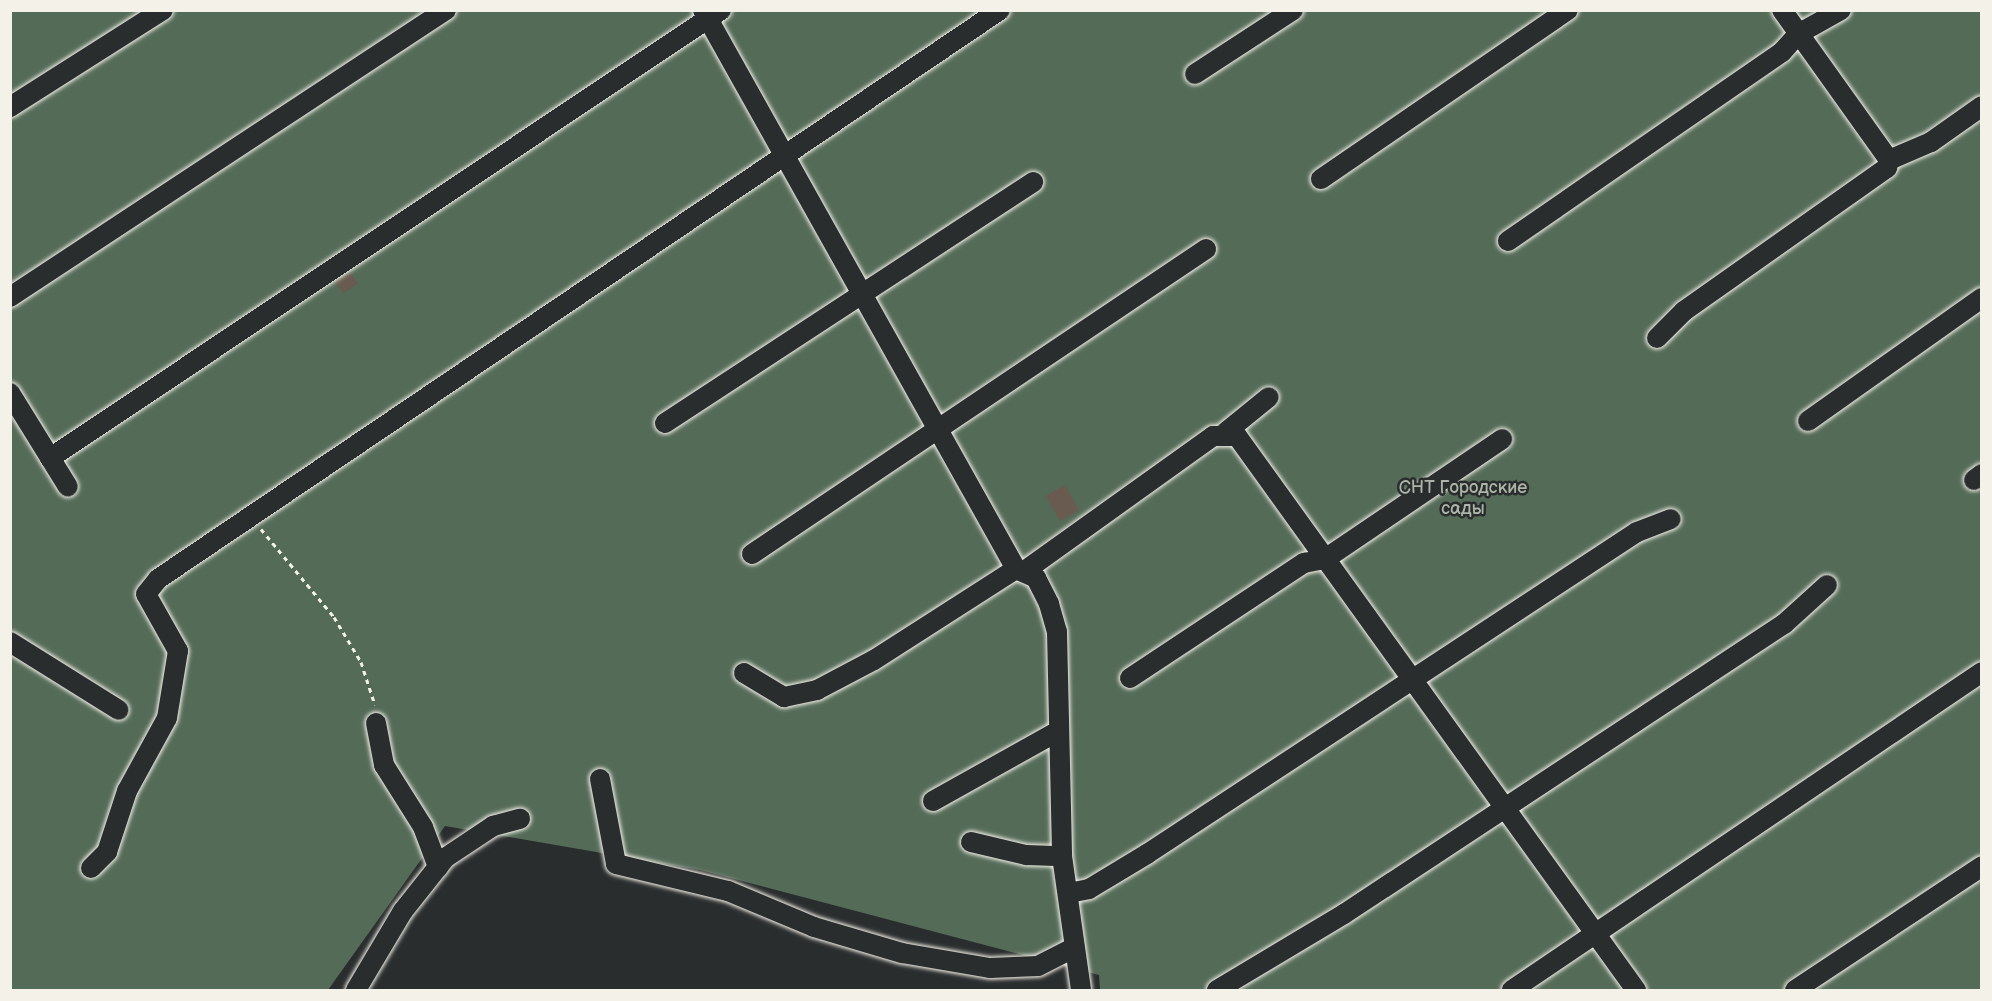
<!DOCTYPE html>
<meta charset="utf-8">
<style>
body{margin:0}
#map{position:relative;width:1992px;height:1001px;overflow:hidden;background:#2a2d2e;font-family:"Balsamiq Sans",sans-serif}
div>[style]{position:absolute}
.green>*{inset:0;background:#546b58}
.building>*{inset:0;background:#695b50;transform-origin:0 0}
.path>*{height:3px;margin-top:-1.5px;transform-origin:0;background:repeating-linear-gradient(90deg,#f4f1e8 0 4.5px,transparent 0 9px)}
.roads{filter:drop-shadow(0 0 2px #f4f1e8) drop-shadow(0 0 2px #f4f1e8)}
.minor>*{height:20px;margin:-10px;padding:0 10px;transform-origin:10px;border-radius:10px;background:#2a2d2e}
span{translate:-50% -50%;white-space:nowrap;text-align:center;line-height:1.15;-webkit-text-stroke:5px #2a2d2e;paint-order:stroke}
.park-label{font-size:18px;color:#acb5a7}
.frame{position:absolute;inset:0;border:12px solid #f4f1e8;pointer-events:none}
</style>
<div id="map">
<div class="green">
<i style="clip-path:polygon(10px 11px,1981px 11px,1981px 990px,1100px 990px,1099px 975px,700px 870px,445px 826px,328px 990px,11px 990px)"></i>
</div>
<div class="building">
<i style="left:350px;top:272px;width:14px;height:18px;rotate:56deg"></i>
<i style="left:1065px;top:485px;width:29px;height:22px;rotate:61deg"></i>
</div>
<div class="path">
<i style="left:261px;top:529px;width:114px;rotate:50.3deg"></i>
<i style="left:334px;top:617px;width:52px;rotate:59deg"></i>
<i style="left:361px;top:662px;width:45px;rotate:72deg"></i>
</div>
<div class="roads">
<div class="minor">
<i style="left:703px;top:10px;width:641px;rotate:60.75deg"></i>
<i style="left:1016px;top:569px;width:22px;rotate:24deg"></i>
<i style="left:1036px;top:578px;width:29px;rotate:63deg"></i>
<i style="left:1049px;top:604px;width:29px;rotate:74deg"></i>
<i style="left:1057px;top:632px;width:224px;rotate:88.7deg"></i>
<i style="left:1062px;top:856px;width:135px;rotate:81.9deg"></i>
<i style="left:1782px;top:10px;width:184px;rotate:54.5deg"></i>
<i style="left:1889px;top:160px;width:46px;rotate:-23.2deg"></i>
<i style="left:1931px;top:142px;width:62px;rotate:-35.2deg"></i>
<i style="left:1195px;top:74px;width:117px;rotate:-33.1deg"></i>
<i style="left:10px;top:107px;width:181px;rotate:-32.4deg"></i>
<i style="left:1321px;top:179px;width:299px;rotate:-34.4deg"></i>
<i style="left:1508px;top:241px;width:333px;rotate:-34.6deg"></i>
<i style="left:1782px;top:52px;width:24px;rotate:-48deg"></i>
<i style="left:1798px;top:34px;width:49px;rotate:-29.2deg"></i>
<i style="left:10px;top:297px;width:522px;rotate:-33.36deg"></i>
<i style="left:1657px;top:338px;width:38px;rotate:-45deg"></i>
<i style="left:1684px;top:311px;width:248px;rotate:-35.2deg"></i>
<i style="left:1887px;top:168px;width:8px;rotate:-76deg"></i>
<i style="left:10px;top:393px;width:110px;rotate:58.3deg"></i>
<i style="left:1808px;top:421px;width:213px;rotate:-35.3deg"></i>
<i style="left:665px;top:423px;width:440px;rotate:-33.2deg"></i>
<i style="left:1226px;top:432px;width:55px;rotate:-39.1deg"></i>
<i style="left:50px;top:458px;width:807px;rotate:-33.73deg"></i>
<i style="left:1974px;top:480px;width:10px;rotate:-37deg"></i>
<i style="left:752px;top:554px;width:547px;rotate:-33.89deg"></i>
<i style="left:1026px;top:570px;width:230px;rotate:-35.6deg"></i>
<i style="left:1213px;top:436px;width:24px"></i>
<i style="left:1237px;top:436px;width:683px;rotate:54.24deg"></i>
<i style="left:10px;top:642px;width:128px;rotate:32deg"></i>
<i style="left:744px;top:673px;width:47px;rotate:31deg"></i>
<i style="left:784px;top:697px;width:34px;rotate:-12deg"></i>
<i style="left:817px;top:690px;width:64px;rotate:-27.8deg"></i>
<i style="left:874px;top:660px;width:169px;rotate:-32.7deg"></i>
<i style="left:1130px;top:678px;width:209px;rotate:-33.5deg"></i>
<i style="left:1304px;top:563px;width:21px;rotate:-11deg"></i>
<i style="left:1325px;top:559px;width:214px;rotate:-34.1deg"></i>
<i style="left:376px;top:723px;width:43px;rotate:79.2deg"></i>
<i style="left:384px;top:765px;width:73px;rotate:57.8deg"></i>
<i style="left:423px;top:827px;width:43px;rotate:69.4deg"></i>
<i style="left:600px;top:779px;width:86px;rotate:79.3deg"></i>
<i style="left:616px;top:864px;width:115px;rotate:13.6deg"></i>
<i style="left:728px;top:891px;width:93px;rotate:22.7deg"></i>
<i style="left:814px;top:927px;width:92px;rotate:16.5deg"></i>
<i style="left:902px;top:953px;width:89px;rotate:9.7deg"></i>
<i style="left:990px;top:968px;width:48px;rotate:-2.4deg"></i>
<i style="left:1038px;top:966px;width:38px;rotate:-27deg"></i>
<i style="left:933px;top:801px;width:143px;rotate:-29.2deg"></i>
<i style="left:971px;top:842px;width:57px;rotate:13.3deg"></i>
<i style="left:1026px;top:855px;width:36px;rotate:2deg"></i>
<i style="left:91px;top:868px;width:23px;rotate:-45deg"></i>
<i style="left:107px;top:852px;width:64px;rotate:-71.8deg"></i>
<i style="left:127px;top:791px;width:83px;rotate:-61.3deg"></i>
<i style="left:167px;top:718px;width:68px;rotate:-80.7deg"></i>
<i style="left:178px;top:651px;width:65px;rotate:-119.3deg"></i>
<i style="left:146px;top:594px;width:19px;rotate:-51deg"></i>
<i style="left:158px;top:579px;width:1016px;rotate:-34.05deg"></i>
<i style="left:1069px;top:893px;width:20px;rotate:-11deg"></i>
<i style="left:1089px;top:889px;width:68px;rotate:-31.1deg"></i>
<i style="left:1147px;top:854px;width:586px;rotate:-33.31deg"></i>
<i style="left:1637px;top:532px;width:36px;rotate:-21deg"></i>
<i style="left:356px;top:990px;width:92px;rotate:-59.3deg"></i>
<i style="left:403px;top:911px;width:68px;rotate:-51.6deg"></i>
<i style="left:445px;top:858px;width:58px;rotate:-33.7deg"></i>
<i style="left:493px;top:826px;width:28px;rotate:-15deg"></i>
<i style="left:1217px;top:990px;width:148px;rotate:-30.9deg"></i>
<i style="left:1344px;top:914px;width:527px;rotate:-33.39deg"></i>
<i style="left:1784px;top:624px;width:58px;rotate:-42.2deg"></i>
<i style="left:1512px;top:990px;width:567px;rotate:-34.08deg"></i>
<i style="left:1795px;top:990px;width:224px;rotate:-33.5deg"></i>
</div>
</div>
<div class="park-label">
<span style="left:1463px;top:499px">СНТ Городские<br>сады</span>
</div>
<div class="frame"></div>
</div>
